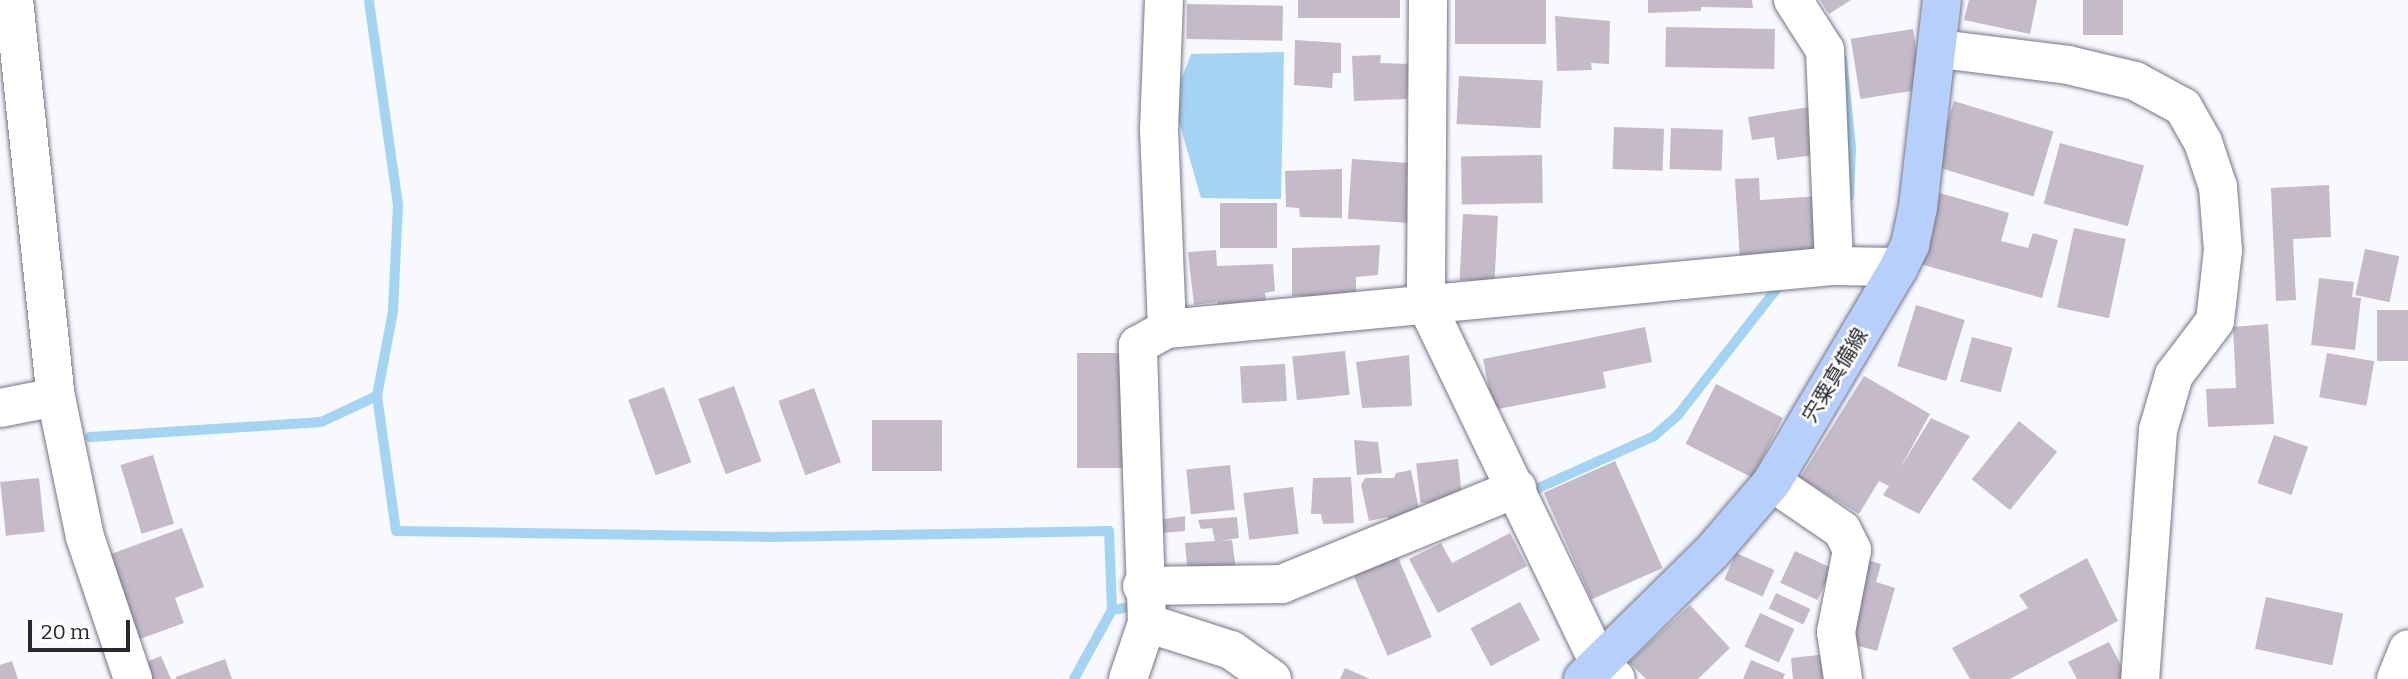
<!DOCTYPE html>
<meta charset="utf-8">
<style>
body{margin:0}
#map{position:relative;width:2408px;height:679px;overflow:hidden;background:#f8f8ff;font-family:Bitter,"Noto Sans JP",serif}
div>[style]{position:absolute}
.water>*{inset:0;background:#a3d4f3}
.stream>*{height:10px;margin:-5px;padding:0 5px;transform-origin:5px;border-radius:5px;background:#a3d4f3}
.building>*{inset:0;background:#c4bac9;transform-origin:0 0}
.roads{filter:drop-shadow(0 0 2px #767685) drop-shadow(0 0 2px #767685)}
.minor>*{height:38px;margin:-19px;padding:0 19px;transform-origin:19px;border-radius:19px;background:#fff}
.major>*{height:38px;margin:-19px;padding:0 19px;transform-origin:19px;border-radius:19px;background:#b6cffd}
span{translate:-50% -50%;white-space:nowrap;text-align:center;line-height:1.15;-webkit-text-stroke:5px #fff;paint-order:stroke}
.street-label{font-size:21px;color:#28282e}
.scale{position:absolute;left:28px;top:620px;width:102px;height:32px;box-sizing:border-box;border:4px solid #28282e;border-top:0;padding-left:9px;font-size:21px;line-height:24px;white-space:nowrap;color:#28282e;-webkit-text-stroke:5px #fff;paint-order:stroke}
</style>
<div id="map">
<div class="water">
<i style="clip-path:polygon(1284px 52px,1281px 199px,1201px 198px,1173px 101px,1191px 54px)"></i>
</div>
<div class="stream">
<i style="left:1842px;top:59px;width:88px;rotate:84.2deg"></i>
<i style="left:1851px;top:147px;width:49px;rotate:92.3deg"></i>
<i style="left:377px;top:396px;width:136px;rotate:82deg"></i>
<i style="left:396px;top:531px;width:375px;rotate:0.9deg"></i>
<i style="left:771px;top:537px;width:338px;rotate:-1deg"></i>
<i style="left:1109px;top:531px;width:79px;rotate:87.8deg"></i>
<i style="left:90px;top:437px;width:231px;rotate:-3.7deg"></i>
<i style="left:321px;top:422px;width:62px;rotate:-24.9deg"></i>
<i style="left:377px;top:396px;width:86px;rotate:-79.3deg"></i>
<i style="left:393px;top:311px;width:106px;rotate:-87.3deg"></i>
<i style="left:398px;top:205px;width:207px;rotate:-98.1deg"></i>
<i style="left:1523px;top:495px;width:144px;rotate:-24.2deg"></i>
<i style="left:1654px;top:436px;width:32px;rotate:-41deg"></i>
<i style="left:1678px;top:415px;width:167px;rotate:-52deg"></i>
<i style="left:1074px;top:679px;width:79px;rotate:-61.2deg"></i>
<i style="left:1112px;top:610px;width:26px;rotate:-9deg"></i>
</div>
<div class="building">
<i style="left:1298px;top:0;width:102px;height:18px"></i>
<i style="left:1455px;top:0;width:91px;height:44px"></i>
<i style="clip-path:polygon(1648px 0,1752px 0,1753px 8px,1701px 7px,1701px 11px,1648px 13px)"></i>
<i style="clip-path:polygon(1820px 0,1851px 0,1829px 14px)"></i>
<i style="clip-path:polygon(1969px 0,2037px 0,2030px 34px,1964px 20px)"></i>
<i style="left:2083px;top:0;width:40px;height:35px"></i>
<i style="left:1187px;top:4px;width:96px;height:35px;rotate:1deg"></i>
<i style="clip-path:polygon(1555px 16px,1610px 21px,1609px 64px,1591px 63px,1592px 70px,1557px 71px)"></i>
<i style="left:1666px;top:27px;width:109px;height:40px;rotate:1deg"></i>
<i style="left:1913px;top:29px;width:61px;height:63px;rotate:81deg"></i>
<i style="clip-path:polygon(1295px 40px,1341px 43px,1341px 73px,1333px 73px,1332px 88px,1294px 85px)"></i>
<i style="clip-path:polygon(1381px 55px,1380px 63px,1409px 64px,1407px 99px,1354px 101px,1352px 56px)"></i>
<i style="left:1459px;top:76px;width:84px;height:48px;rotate:3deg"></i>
<i style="left:1954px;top:101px;width:104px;height:68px;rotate:17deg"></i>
<i style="clip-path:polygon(1815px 106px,1822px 154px,1777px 160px,1774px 137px,1752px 140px,1748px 117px)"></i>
<i style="left:1614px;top:127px;width:50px;height:42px;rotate:2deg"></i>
<i style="left:1671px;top:128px;width:52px;height:41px;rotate:2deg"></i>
<i style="left:2060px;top:143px;width:87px;height:63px;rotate:15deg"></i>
<i style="left:1542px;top:155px;width:48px;height:81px;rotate:89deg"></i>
<i style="left:1352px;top:159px;width:64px;height:60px;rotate:4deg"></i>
<i style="clip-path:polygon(1342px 169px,1342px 218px,1300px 217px,1299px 208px,1286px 207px,1285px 171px)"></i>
<i style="clip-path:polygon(1759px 178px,1760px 200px,1821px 196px,1825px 256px,1740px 261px,1735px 179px)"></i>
<i style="clip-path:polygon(2329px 185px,2331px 237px,2293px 239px,2296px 300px,2276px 301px,2271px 188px)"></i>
<i style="clip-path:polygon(1940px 193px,2009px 213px,2001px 241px,2028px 248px,2033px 233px,2058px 240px,2042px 298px,1920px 264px)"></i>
<i style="left:1277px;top:203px;width:45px;height:57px;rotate:90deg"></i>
<i style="left:1463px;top:214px;width:35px;height:66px;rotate:3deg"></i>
<i style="left:2074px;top:228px;width:53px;height:81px;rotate:12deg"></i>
<i style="clip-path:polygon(1380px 245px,1378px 275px,1356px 277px,1356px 296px,1292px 296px,1292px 248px)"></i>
<i style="left:2365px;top:249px;width:35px;height:47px;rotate:12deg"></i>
<i style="clip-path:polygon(1216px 250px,1217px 266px,1273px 264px,1275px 291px,1265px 293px,1267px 307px,1217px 311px,1217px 302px,1194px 305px,1188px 252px)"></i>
<i style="clip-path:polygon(2319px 278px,2354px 282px,2352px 297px,2361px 298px,2355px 350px,2311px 345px)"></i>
<i style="left:1916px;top:305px;width:51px;height:64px;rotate:17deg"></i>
<i style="left:2377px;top:310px;width:31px;height:51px"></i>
<i style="clip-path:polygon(2268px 324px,2274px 424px,2208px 427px,2206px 389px,2236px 388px,2233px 327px)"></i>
<i style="clip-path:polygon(1645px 327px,1652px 362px,1603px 372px,1606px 388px,1493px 410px,1483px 359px)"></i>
<i style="left:1972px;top:337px;width:42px;height:46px;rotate:15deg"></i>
<i style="left:1345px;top:351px;width:44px;height:53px;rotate:84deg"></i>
<i style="left:1077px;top:353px;width:47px;height:115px"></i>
<i style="left:2327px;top:353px;width:48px;height:45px;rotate:10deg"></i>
<i style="clip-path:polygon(1409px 355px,1412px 406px,1362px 408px,1356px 362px)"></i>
<i style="left:1285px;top:364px;width:37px;height:45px;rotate:87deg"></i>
<i style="clip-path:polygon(1864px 376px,1930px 414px,1899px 470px,1931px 418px,1970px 436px,1919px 514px,1883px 495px,1889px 486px,1879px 481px,1859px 514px,1800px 478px)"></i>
<i style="left:1716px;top:384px;width:75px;height:67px;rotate:27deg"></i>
<i style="left:734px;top:386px;width:80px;height:38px;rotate:70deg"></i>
<i style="left:664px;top:387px;width:80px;height:38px;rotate:70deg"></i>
<i style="left:814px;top:388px;width:79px;height:38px;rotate:70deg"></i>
<i style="left:872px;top:420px;width:70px;height:51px"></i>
<i style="left:2019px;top:421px;width:49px;height:75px;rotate:39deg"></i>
<i style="left:2274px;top:435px;width:36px;height:51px;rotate:19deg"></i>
<i style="clip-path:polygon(1354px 440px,1378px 442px,1382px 473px,1357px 475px)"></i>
<i style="left:153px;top:455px;width:72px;height:34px;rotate:73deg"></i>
<i style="left:1458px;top:459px;width:40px;height:42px;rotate:84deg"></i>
<i style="left:1615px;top:461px;width:117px;height:78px;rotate:66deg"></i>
<i style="left:1230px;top:465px;width:45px;height:44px;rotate:84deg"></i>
<i style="clip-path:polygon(1411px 470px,1422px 524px,1390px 530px,1388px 517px,1369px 521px,1361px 485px,1365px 478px,1394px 478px,1396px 473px)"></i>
<i style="clip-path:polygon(1351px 477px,1354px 523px,1323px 524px,1321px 514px,1311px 514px,1313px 478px)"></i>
<i style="left:39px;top:478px;width:54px;height:39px;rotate:84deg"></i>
<i style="left:1293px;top:487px;width:47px;height:50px;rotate:83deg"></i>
<i style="clip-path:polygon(1185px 516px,1185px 531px,1162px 533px,1159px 520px)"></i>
<i style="clip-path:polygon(1237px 517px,1239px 538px,1219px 541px,1232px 540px,1236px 570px,1188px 575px,1185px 543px,1215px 541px,1212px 528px,1201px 529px,1198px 520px)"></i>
<i style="clip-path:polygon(182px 528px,204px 587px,175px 598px,184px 623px,137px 640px,111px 554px)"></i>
<i style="clip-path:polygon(1510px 533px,1527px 566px,1438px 613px,1409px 559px,1441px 543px,1452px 563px)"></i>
<i style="left:1795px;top:551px;width:41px;height:35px;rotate:25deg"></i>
<i style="left:1736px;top:553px;width:42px;height:29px;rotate:24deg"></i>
<i style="left:1397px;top:555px;width:89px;height:48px;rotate:67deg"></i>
<i style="clip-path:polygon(2087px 558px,2118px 621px,2010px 679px,1970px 679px,1952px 648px,2028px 608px,2019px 595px)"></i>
<i style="clip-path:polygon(1864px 559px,1881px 564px,1876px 582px,1895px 588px,1877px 651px,1841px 641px)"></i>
<i style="left:1776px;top:593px;width:38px;height:17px;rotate:25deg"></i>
<i style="left:2266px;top:597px;width:79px;height:53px;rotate:12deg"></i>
<i style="left:1520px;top:602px;width:43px;height:56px;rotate:62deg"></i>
<i style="clip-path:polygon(1690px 605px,1730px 648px,1698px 679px,1646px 679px,1629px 662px)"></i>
<i style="left:1760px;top:613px;width:38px;height:37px;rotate:25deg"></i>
<i style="clip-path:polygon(2109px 642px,2128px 679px,2077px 679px,2068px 662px)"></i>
<i style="clip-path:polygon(1828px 654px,1830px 679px,1793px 679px,1791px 658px)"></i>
<i style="clip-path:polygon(161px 656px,171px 679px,143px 679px,137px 666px)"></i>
<i style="clip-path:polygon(225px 659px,232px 679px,176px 679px,176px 677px)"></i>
<i style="clip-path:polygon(1751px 660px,1785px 674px,1783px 679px,1743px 679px)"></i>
<i style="clip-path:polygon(12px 661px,18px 679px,0 679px,0 665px)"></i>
<i style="clip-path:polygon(1345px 668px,1370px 679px,1340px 679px)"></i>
</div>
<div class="roads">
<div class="minor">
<i style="left:14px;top:0;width:399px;rotate:84deg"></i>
<i style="left:56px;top:397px;width:143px;rotate:78.3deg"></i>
<i style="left:85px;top:537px;width:150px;rotate:71.3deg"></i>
<i style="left:1164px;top:0;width:129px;rotate:92.2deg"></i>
<i style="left:1159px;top:129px;width:200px;rotate:87.7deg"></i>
<i style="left:1428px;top:0;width:304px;rotate:90.4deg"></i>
<i style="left:1426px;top:304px;width:396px;rotate:64.3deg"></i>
<i style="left:1598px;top:661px;width:25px;rotate:45deg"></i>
<i style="left:1793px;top:0;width:59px;rotate:57.4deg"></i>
<i style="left:1825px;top:50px;width:216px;rotate:87.6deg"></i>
<i style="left:1940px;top:49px;width:129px;rotate:7.1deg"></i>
<i style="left:2068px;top:65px;width:69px;rotate:13.4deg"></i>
<i style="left:2135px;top:81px;width:55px;rotate:28.4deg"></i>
<i style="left:2183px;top:107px;width:40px;rotate:60.3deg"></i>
<i style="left:2203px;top:142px;width:47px;rotate:71.6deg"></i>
<i style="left:2218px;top:187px;width:63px;rotate:85.5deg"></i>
<i style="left:2223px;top:250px;width:71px;rotate:96.4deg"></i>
<i style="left:2215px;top:321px;width:68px;rotate:127.2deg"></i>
<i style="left:2174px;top:375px;width:57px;rotate:106.2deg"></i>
<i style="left:2158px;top:430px;width:250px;rotate:94.1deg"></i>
<i style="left:0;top:408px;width:57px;rotate:-11.1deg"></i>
<i style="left:1772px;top:482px;width:85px;rotate:34.4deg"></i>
<i style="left:1842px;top:530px;width:22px;rotate:63deg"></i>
<i style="left:1852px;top:550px;width:84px;rotate:101deg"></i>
<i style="left:1836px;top:632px;width:48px;rotate:81.5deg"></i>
<i style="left:1142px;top:586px;width:140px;rotate:-0.8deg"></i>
<i style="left:1282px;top:584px;width:254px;rotate:-22.2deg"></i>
<i style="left:1128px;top:679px;width:59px;rotate:-71.3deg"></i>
<i style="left:1272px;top:679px;width:50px;rotate:-144.7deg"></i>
<i style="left:1231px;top:650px;width:88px;rotate:-162.2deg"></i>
<i style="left:1147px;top:623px;width:278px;rotate:-91.9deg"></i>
<i style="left:1138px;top:345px;width:33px;rotate:-29deg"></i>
<i style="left:1167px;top:329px;width:670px;rotate:-5.4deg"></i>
<i style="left:1834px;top:266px;width:65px;rotate:0.9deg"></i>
<i style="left:2396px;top:679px;width:32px;rotate:-68deg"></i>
</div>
<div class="major">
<i style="left:1583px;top:679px;width:181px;rotate:-44.6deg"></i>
<i style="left:1712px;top:552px;width:92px;rotate:-49.4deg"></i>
<i style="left:1772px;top:482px;width:250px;rotate:-59.4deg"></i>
<i style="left:1899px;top:267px;width:25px;rotate:-63deg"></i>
<i style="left:1910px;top:245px;width:39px;rotate:-78deg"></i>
<i style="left:1918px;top:207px;width:208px;rotate:-83.4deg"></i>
</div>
</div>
<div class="street-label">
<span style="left:1835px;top:375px;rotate:-59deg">宍粟真備線</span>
</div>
<div class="scale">20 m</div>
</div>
